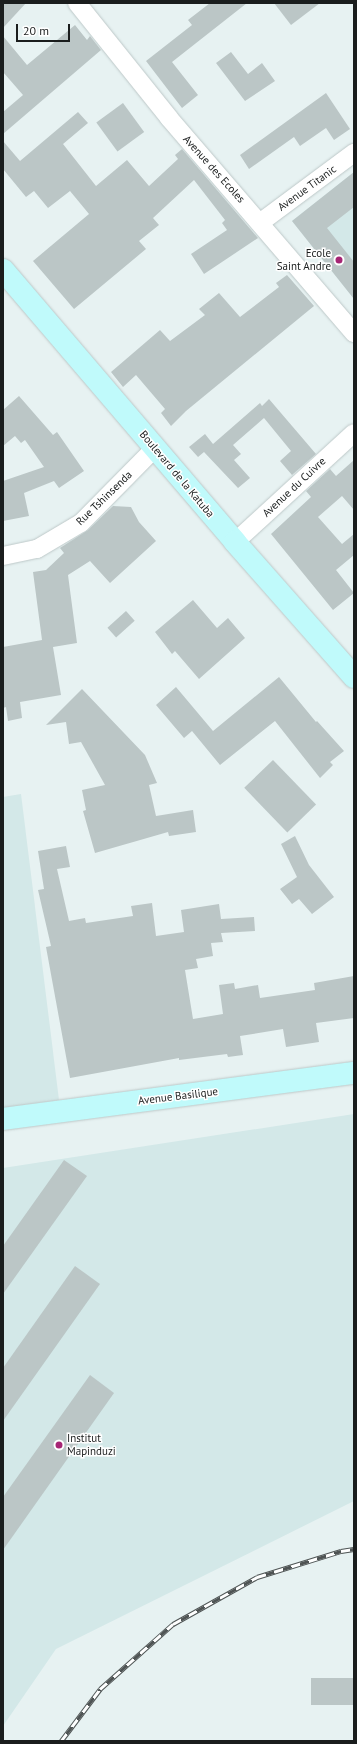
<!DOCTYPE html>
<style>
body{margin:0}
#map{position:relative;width:357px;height:1744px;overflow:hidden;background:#e7f2f2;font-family:"PT Sans",sans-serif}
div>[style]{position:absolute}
.built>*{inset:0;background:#d3e8e8}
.building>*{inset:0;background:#bbc6c6;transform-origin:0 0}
.roads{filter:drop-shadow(0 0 1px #bdc8c8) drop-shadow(0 0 1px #bdc8c8)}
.street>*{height:18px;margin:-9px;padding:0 9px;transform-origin:9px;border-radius:9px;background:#fff}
.secondary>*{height:22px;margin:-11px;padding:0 11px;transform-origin:11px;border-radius:11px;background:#c0fafb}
.rail>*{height:4.5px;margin-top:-2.25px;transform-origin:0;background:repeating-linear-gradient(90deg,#fff 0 9px,#4f5454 0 18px);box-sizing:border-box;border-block:1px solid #4f5454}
.dots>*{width:11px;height:11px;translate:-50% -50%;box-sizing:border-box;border:2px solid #fff;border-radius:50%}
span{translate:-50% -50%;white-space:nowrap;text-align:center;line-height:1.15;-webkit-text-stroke:3px #fff;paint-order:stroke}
.street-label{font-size:11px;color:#1a1d1d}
.poi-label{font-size:11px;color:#1a1d1d}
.right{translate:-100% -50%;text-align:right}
.left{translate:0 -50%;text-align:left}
.frame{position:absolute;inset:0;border:4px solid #1a1d1d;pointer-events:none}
.scale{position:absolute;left:16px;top:24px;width:54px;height:18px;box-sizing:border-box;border:2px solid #1a1d1d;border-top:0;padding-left:5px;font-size:12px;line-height:14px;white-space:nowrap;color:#1a1d1d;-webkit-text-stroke:3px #fff;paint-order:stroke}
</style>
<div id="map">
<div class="built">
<i style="clip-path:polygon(354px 172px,354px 299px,292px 221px)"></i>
<i style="clip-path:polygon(21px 794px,59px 1100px,3px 1108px,3px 797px)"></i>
<i style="clip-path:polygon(354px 1114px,354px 1501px,56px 1649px,3px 1726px,3px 1168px)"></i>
</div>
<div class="building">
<i style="clip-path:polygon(3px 3px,26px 3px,3px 28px)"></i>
<i style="clip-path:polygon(210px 3px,247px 3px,172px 62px,198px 95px,182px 108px,146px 61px,192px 25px,188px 20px)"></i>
<i style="clip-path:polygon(274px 3px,320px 3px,291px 25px)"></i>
<i style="clip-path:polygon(75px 25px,87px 40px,90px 36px,101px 50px,3px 134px,3px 112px,23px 95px,3px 72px,3px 36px,27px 65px)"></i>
<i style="clip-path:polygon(231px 52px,248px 74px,262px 63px,275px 81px,245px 101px,216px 63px)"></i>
<i style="clip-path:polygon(326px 93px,350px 129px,334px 140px,326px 128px,300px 146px,294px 137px,249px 169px,240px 155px)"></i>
<i style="left:123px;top:103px;width:36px;height:33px;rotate:54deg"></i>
<i style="clip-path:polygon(78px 112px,88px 123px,63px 144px,96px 186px,127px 160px,149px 186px,178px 159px,175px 155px,182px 149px,258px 238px,204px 274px,191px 254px,227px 230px,222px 223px,225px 220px,194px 180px,153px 218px,159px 225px,139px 241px,146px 249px,74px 309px,33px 261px,89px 214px,70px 191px,48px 208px,34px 191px,26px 197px,3px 169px,3px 141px,20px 161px)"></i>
<i style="clip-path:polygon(354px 172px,354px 207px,327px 228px,354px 262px,354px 299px,292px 221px)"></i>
<i style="clip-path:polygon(287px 275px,314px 306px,186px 411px,171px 426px,161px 413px,165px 409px,136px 375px,123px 387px,111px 372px,160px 330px,170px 341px,205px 315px,199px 309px,219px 293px,240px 317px,279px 287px,276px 283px)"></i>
<i style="clip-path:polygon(19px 396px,53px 435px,57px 432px,84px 471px,59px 488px,54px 481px,24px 493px,29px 516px,3px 521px,3px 481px,44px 467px,25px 440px,21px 443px,15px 436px,3px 446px,3px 410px)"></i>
<i style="clip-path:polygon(269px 399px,316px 454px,292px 475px,280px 461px,291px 451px,264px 418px,233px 445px,241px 454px,234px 460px,250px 478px,238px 488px,204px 452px,198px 457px,189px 447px,205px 434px,213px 444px,260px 403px,262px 406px)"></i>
<i style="clip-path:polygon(354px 460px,354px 510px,342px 496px,318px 517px,342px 544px,354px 534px,354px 555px,336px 570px,354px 593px,333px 610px,271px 534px,311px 497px,306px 491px,330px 469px,336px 476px)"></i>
<i style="clip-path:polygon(113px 506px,131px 507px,139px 522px,156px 541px,110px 583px,90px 561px,68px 575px,77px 643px,53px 647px,61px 695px,20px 702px,22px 718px,8px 721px,6px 707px,3px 708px,3px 647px,42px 640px,33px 572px,46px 570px,64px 553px,60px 548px,88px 530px)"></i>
<i style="clip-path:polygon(193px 600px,217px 628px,228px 618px,245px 638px,199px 679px,175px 651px,172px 654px,155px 632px)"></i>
<i style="left:126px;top:611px;width:13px;height:25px;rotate:48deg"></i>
<i style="clip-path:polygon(279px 677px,316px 722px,317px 721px,344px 751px,330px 762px,333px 765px,320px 778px,275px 721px,220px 765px,192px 731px,184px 738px,156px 705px,176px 687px,213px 731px)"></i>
<i style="clip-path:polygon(82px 689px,145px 755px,157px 783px,149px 785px,156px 816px,193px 810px,196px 832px,169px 836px,168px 832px,95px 853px,83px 811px,86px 810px,82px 790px,105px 785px,81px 742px,69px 744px,66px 722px,46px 725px)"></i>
<i style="left:273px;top:760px;width:62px;height:40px;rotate:46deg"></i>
<i style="clip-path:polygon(295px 836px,309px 865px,334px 897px,312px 914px,299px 899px,292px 904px,280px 889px,297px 877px,281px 844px)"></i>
<i style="clip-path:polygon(66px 846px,70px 867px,57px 869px,69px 921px,85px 918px,86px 923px,133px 916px,131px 906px,152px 903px,156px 936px,184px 932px,181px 910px,219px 904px,221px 919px,254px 917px,255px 931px,221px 933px,223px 942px,211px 943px,213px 956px,196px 959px,198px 968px,185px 970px,193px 1019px,223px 1014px,219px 985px,234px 983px,235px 989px,258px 985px,260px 998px,315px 990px,314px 983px,354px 976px,354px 1018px,316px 1023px,319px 1042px,286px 1047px,283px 1029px,240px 1036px,243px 1055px,228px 1057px,227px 1054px,179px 1060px,179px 1058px,70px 1078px,46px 947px,51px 946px,38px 890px,44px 889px,38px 851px)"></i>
<i style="clip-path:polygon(64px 1160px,87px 1176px,3px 1294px,3px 1246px)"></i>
<i style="clip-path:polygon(75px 1266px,100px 1284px,3px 1421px,3px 1368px)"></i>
<i style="clip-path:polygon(90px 1375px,114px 1393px,3px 1550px,3px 1497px)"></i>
<i style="left:354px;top:1678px;width:27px;height:43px;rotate:90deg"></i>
</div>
<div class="roads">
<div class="street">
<i style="left:77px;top:3px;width:147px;rotate:51.3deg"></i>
<i style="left:169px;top:118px;width:284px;rotate:49.3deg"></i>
<i style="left:261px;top:222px;width:116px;rotate:-36.6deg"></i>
<i style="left:235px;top:542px;width:161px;rotate:-42.5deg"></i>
<i style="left:3px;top:556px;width:35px;rotate:-12deg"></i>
<i style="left:37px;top:549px;width:51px;rotate:-30.6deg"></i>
<i style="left:81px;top:523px;width:105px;rotate:-45.4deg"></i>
</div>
<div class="secondary">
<i style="left:3px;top:270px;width:358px;rotate:49.5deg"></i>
<i style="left:235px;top:542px;width:180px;rotate:48.6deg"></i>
<i style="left:3px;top:1119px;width:354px;rotate:-7.5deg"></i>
</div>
</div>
<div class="rail">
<i style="left:61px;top:1741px;width:65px;rotate:-53.1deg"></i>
<i style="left:100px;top:1689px;width:98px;rotate:-41.7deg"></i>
<i style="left:173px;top:1624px;width:96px;rotate:-29.2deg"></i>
<i style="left:257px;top:1577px;width:88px;rotate:-17.2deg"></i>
<i style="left:341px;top:1551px;width:13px;rotate:-9deg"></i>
</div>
<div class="dots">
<i style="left:339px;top:260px;background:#a62574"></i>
<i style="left:59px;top:1445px;background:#a62574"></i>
</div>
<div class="street-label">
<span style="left:214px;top:169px;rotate:48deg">Avenue des Ecoles</span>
<span style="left:307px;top:188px;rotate:-36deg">Avenue Titanic</span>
<span style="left:177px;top:474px;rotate:50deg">Boulevard de la Katuba</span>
<span style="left:294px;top:487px;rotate:-43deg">Avenue du Cuivre</span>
<span style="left:104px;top:498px;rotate:-44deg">Rue Tshinsenda</span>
<span style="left:178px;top:1096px;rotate:-7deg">Avenue Basilique</span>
</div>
<div class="poi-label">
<span class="right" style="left:331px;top:260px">Ecole<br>Saint Andre</span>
<span class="left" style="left:67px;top:1445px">Institut<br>Mapinduzi</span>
</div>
<div class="frame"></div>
<div class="scale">20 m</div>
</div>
